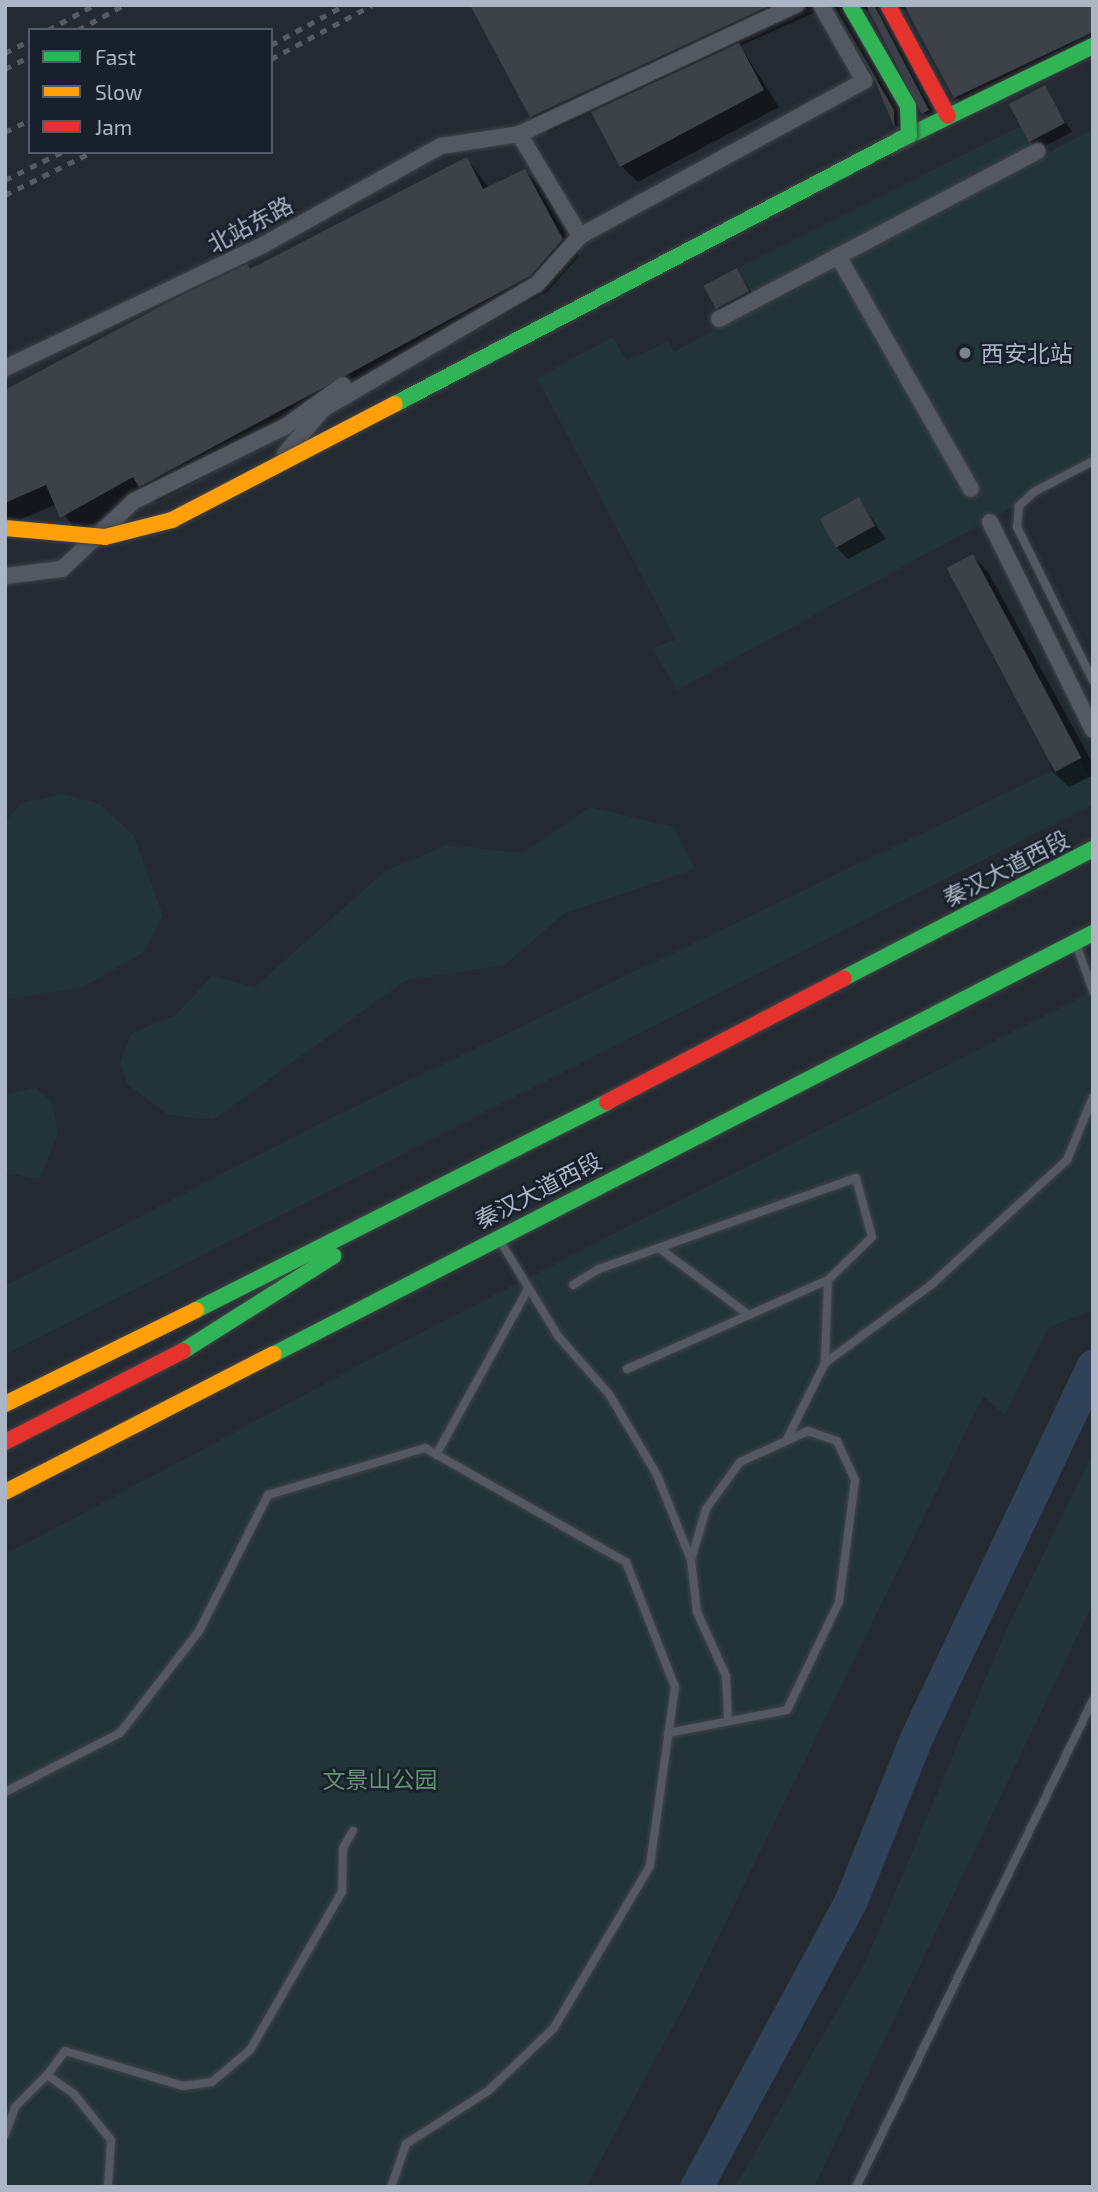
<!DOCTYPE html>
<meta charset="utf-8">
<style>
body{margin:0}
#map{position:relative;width:1098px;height:2192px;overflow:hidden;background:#242a31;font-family:"Exo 2","Noto Sans SC",sans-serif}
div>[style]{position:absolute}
.green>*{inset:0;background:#223437}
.shadow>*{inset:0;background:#0007}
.river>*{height:33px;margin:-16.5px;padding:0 16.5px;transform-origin:16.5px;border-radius:16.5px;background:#30425a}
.building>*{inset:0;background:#3c4248;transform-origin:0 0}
.roads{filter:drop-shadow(0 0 2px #40444a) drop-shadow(0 0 2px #40444a)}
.lane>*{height:8px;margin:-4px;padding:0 4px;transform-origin:4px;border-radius:4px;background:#545860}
.street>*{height:16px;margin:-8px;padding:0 8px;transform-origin:8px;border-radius:8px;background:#545860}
.fast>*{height:16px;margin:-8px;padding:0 8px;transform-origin:8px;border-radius:8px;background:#30b455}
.slow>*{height:16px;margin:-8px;padding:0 8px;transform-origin:8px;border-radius:8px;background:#ff9f0a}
.jam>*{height:16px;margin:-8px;padding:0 8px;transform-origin:8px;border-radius:8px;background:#e5322d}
.rail>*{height:5px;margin-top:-2.5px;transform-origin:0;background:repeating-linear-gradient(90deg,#575b63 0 7px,transparent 0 14px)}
.bridges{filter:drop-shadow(0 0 2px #40444a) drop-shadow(0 0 2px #40444a)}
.fast-bridge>*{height:16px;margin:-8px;padding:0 8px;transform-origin:8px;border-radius:8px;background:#30b455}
.slow-bridge>*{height:16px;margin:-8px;padding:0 8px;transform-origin:8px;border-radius:8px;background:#ff9f0a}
.dots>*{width:19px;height:19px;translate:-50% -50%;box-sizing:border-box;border:4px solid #18202b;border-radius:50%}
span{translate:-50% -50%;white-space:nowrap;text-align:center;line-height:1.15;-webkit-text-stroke:5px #18202b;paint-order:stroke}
.street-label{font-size:23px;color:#acb5c4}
.poi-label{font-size:23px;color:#acb5c4}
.left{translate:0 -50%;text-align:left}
.park-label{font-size:23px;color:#64946f}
.frame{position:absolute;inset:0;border:7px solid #acb5c4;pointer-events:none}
.legend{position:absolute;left:28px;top:28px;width:245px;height:126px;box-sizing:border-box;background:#18202b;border:2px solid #535c68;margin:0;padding:9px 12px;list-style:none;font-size:21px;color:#acb5c4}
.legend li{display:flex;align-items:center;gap:14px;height:35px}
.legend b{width:35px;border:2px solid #535c68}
</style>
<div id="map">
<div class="green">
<i style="clip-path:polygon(1022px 126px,1040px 157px,1093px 129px,1093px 463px,677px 690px,652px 648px,676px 640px,537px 378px,613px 337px,626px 361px,668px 341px,674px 352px,711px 332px,718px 312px,752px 295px,739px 268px)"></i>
<i style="clip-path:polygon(1078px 758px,1093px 782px,1093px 804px,5px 1355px,5px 1286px,325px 1121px)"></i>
<i style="clip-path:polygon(63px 794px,100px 804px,134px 836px,163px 916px,143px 953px,81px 988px,5px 999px,5px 822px,21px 803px)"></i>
<i style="clip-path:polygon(590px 807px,673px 827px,695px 869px,565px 913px,504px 965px,406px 980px,213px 1120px,169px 1115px,127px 1084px,120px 1062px,131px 1034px,176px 1015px,212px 976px,255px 987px,383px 873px,445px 845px,523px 853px)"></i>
<i style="clip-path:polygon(1093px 991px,1093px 1310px,1048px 1328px,1005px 1415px,983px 1396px,689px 1997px,586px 2187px,5px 2187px,5px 1555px,433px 1326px)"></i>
<i style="clip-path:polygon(36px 1088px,52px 1102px,58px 1133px,40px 1179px,5px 1173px,5px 1094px)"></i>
<i style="clip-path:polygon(1093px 1453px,1093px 1603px,814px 2187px,735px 2187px,866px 1961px,1004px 1635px)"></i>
</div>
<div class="shadow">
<i style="clip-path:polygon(471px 5px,831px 5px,740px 46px,779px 107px,638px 182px,621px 166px,593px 112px,548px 133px,531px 116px)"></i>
<i style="clip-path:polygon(833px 5px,1093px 5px,1093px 55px,972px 113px,956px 97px,909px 11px,898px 8px,940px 129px,924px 113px,871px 11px,860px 8px,910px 140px,896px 126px,875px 75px)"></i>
<i style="clip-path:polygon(1044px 87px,1072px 132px,1038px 150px,1030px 142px)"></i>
<i style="clip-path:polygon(467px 159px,489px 188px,525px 171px,541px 187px,579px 256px,547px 292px,157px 502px,148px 494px,78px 533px,57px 504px,19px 520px,5px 517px,5px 411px,250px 271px)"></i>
<i style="clip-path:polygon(737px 270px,756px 299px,724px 316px,717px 308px)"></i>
<i style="clip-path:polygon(859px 499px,886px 539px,848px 559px,836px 547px)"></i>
<i style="clip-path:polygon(973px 556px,988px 572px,1093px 764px,1093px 775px,1069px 787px,1053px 772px)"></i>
</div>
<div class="river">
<i style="left:696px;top:2187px;width:326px;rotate:-61.6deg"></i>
<i style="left:851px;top:1900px;width:175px;rotate:-68.1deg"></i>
<i style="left:916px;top:1738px;width:412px;rotate:-64.6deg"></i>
</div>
<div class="building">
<i style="clip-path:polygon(470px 5px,771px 5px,530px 117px)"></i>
<i style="clip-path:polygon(833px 5px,894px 110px,894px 127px,873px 76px)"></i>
<i style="clip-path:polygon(866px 5px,874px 5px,929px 110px,922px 114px)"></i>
<i style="clip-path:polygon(904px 5px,1093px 5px,1093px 32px,954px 98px)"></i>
<i style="clip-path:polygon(739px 43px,764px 90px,620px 167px,591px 112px)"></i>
<i style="left:1045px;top:85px;width:43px;height:41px;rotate:62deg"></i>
<i style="clip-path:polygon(467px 157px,483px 189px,525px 169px,563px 239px,530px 276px,139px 487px,133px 477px,60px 518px,46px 485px,5px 503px,5px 390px,178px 297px,247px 264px,250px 269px)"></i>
<i style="left:737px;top:268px;width:26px;height:38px;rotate:62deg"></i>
<i style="left:859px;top:497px;width:33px;height:45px;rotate:61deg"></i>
<i style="left:973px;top:554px;width:231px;height:30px;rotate:62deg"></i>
</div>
<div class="roads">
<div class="lane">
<i style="left:1093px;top:461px;width:67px;rotate:152.3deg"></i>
<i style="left:1034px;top:492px;width:21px;rotate:137deg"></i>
<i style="left:1019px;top:506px;width:21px;rotate:95deg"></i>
<i style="left:1017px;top:527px;width:172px;rotate:63.7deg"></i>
<i style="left:1076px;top:944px;width:50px;rotate:70.1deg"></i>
<i style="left:500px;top:1241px;width:111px;rotate:58.6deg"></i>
<i style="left:558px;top:1336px;width:77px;rotate:48.7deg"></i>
<i style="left:609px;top:1394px;width:94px;rotate:59.3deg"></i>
<i style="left:657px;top:1475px;width:92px;rotate:68.2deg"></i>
<i style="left:659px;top:1248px;width:112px;rotate:36.7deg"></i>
<i style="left:573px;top:1285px;width:31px;rotate:-32deg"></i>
<i style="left:599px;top:1269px;width:273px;rotate:-19.5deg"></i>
<i style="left:856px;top:1178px;width:61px;rotate:74.8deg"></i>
<i style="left:872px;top:1237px;width:62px;rotate:135.7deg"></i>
<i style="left:828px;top:1280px;width:83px;rotate:92.1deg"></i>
<i style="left:627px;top:1369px;width:220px;rotate:-23.9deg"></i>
<i style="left:787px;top:1439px;width:85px;rotate:-63.4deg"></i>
<i style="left:825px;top:1363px;width:133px;rotate:-36.4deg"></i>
<i style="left:932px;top:1284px;width:183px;rotate:-42.6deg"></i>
<i style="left:1067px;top:1160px;width:68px;rotate:-67.6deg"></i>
<i style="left:436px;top:1455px;width:188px;rotate:-61deg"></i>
<i style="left:668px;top:1733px;width:121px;rotate:-10.9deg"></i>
<i style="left:787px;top:1710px;width:120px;rotate:-64.3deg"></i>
<i style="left:839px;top:1602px;width:123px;rotate:-82.5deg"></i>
<i style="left:855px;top:1480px;width:43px;rotate:-114.8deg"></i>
<i style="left:837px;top:1441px;width:31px;rotate:-161deg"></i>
<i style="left:808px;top:1431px;width:75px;rotate:155.5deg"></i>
<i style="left:740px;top:1462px;width:58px;rotate:125.9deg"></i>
<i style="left:706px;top:1509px;width:53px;rotate:106.4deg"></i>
<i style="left:691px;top:1560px;width:52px;rotate:83.4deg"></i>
<i style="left:697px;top:1612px;width:70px;rotate:65.6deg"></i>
<i style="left:726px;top:1676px;width:43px;rotate:87.3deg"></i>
<i style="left:5px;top:1792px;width:129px;rotate:-27.2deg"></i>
<i style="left:120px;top:1733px;width:129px;rotate:-52.2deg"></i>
<i style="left:199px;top:1631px;width:153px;rotate:-63.1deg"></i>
<i style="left:268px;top:1495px;width:164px;rotate:-16.7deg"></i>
<i style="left:425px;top:1448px;width:231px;rotate:29.6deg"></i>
<i style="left:626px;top:1562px;width:134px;rotate:68.6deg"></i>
<i style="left:675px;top:1687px;width:181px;rotate:98deg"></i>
<i style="left:650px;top:1866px;width:188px;rotate:120.7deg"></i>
<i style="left:554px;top:2028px;width:91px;rotate:136.3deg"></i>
<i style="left:488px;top:2091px;width:98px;rotate:147.1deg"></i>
<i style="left:406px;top:2144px;width:46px;rotate:109.2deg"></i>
<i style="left:47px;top:2075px;width:30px;rotate:-53deg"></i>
<i style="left:65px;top:2051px;width:123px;rotate:16.5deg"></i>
<i style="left:183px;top:2086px;width:29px;rotate:-8deg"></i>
<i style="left:212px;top:2082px;width:50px;rotate:-40.1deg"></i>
<i style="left:250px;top:2050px;width:183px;rotate:-59.8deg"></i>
<i style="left:342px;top:1892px;width:44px;rotate:-88.7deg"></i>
<i style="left:343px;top:1848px;width:20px;rotate:-60deg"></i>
<i style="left:5px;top:2135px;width:30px;rotate:-70deg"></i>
<i style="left:15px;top:2107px;width:45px;rotate:-45deg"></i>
<i style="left:47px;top:2075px;width:33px;rotate:35deg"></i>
<i style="left:74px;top:2094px;width:59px;rotate:51.2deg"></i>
<i style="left:111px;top:2140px;width:47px;rotate:93.7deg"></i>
<i style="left:856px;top:2187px;width:542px;rotate:-64.05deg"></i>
</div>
<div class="street">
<i style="left:519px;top:134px;width:119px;rotate:59.1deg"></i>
<i style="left:838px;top:256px;width:268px;rotate:60.3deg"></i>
<i style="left:719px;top:319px;width:360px;rotate:-27.8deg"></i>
<i style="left:5px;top:368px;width:286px;rotate:-25.5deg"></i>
<i style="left:263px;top:245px;width:204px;rotate:-29.1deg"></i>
<i style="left:441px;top:146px;width:79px;rotate:-8.7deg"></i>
<i style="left:519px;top:134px;width:306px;rotate:-25deg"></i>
<i style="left:285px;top:454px;width:59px;rotate:-49.8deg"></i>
<i style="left:323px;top:409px;width:248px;rotate:-30.3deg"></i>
<i style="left:537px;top:284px;width:64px;rotate:-48.1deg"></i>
<i style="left:580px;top:236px;width:324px;rotate:-28.6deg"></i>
<i style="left:864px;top:81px;width:87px;rotate:-119.5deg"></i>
<i style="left:990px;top:522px;width:232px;rotate:63.7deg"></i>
<i style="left:5px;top:576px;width:57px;rotate:-7deg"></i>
<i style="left:62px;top:569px;width:99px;rotate:-43.4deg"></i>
<i style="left:134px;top:501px;width:169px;rotate:-26.3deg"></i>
<i style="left:286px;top:426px;width:70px;rotate:-35.7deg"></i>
</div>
<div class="fast">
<i style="left:892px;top:144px;width:224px;rotate:-26deg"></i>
<i style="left:844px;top:978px;width:280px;rotate:-27.4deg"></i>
<i style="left:196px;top:1310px;width:461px;rotate:-26.8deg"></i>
<i style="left:183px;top:1351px;width:178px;rotate:-32.3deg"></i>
<i style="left:274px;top:1354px;width:921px;rotate:-27.21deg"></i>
</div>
<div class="slow">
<i style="left:5px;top:1404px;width:213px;rotate:-26.2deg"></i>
<i style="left:5px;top:1492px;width:302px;rotate:-27.2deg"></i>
</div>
<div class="jam">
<i style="left:888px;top:5px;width:126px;rotate:61.6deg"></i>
<i style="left:607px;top:1102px;width:267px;rotate:-27.6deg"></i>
<i style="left:5px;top:1442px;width:200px;rotate:-27.1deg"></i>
</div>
</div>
<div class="rail">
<i style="left:48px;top:30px;width:52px;rotate:-28.5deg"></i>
<i style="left:78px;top:30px;width:52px;rotate:-28.5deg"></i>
<i style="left:271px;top:45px;width:84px;rotate:-28.4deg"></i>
<i style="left:5px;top:53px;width:28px;rotate:-27deg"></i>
<i style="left:271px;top:59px;width:115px;rotate:-28.1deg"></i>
<i style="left:5px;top:69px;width:28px;rotate:-27deg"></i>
<i style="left:5px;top:132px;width:28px;rotate:-26deg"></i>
<i style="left:5px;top:180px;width:64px;rotate:-26.2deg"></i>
<i style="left:5px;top:195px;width:97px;rotate:-26.3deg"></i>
</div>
<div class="bridges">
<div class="fast-bridge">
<i style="left:395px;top:404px;width:580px;rotate:-27.63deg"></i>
<i style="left:909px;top:135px;width:29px;rotate:-92deg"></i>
<i style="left:908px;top:106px;width:116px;rotate:-119.9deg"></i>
</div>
<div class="slow-bridge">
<i style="left:5px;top:528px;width:100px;rotate:5.1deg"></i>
<i style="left:105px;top:537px;width:69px;rotate:-14.2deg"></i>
<i style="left:172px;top:520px;width:251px;rotate:-27.5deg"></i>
</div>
</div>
<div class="dots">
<i style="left:965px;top:353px;background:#7c8491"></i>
</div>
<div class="street-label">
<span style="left:250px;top:224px;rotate:-28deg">北站东路</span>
<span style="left:1006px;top:868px;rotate:-27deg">秦汉大道西段</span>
<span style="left:538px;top:1190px;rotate:-27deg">秦汉大道西段</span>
</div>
<div class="poi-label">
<span class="left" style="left:981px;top:353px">西安北站</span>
</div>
<div class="park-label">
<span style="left:380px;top:1779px">文景山公园</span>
</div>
<div class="frame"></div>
<ul class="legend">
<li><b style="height:9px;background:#30b455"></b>Fast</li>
<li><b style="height:9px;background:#ff9f0a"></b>Slow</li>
<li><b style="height:9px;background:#e5322d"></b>Jam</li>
</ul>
</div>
